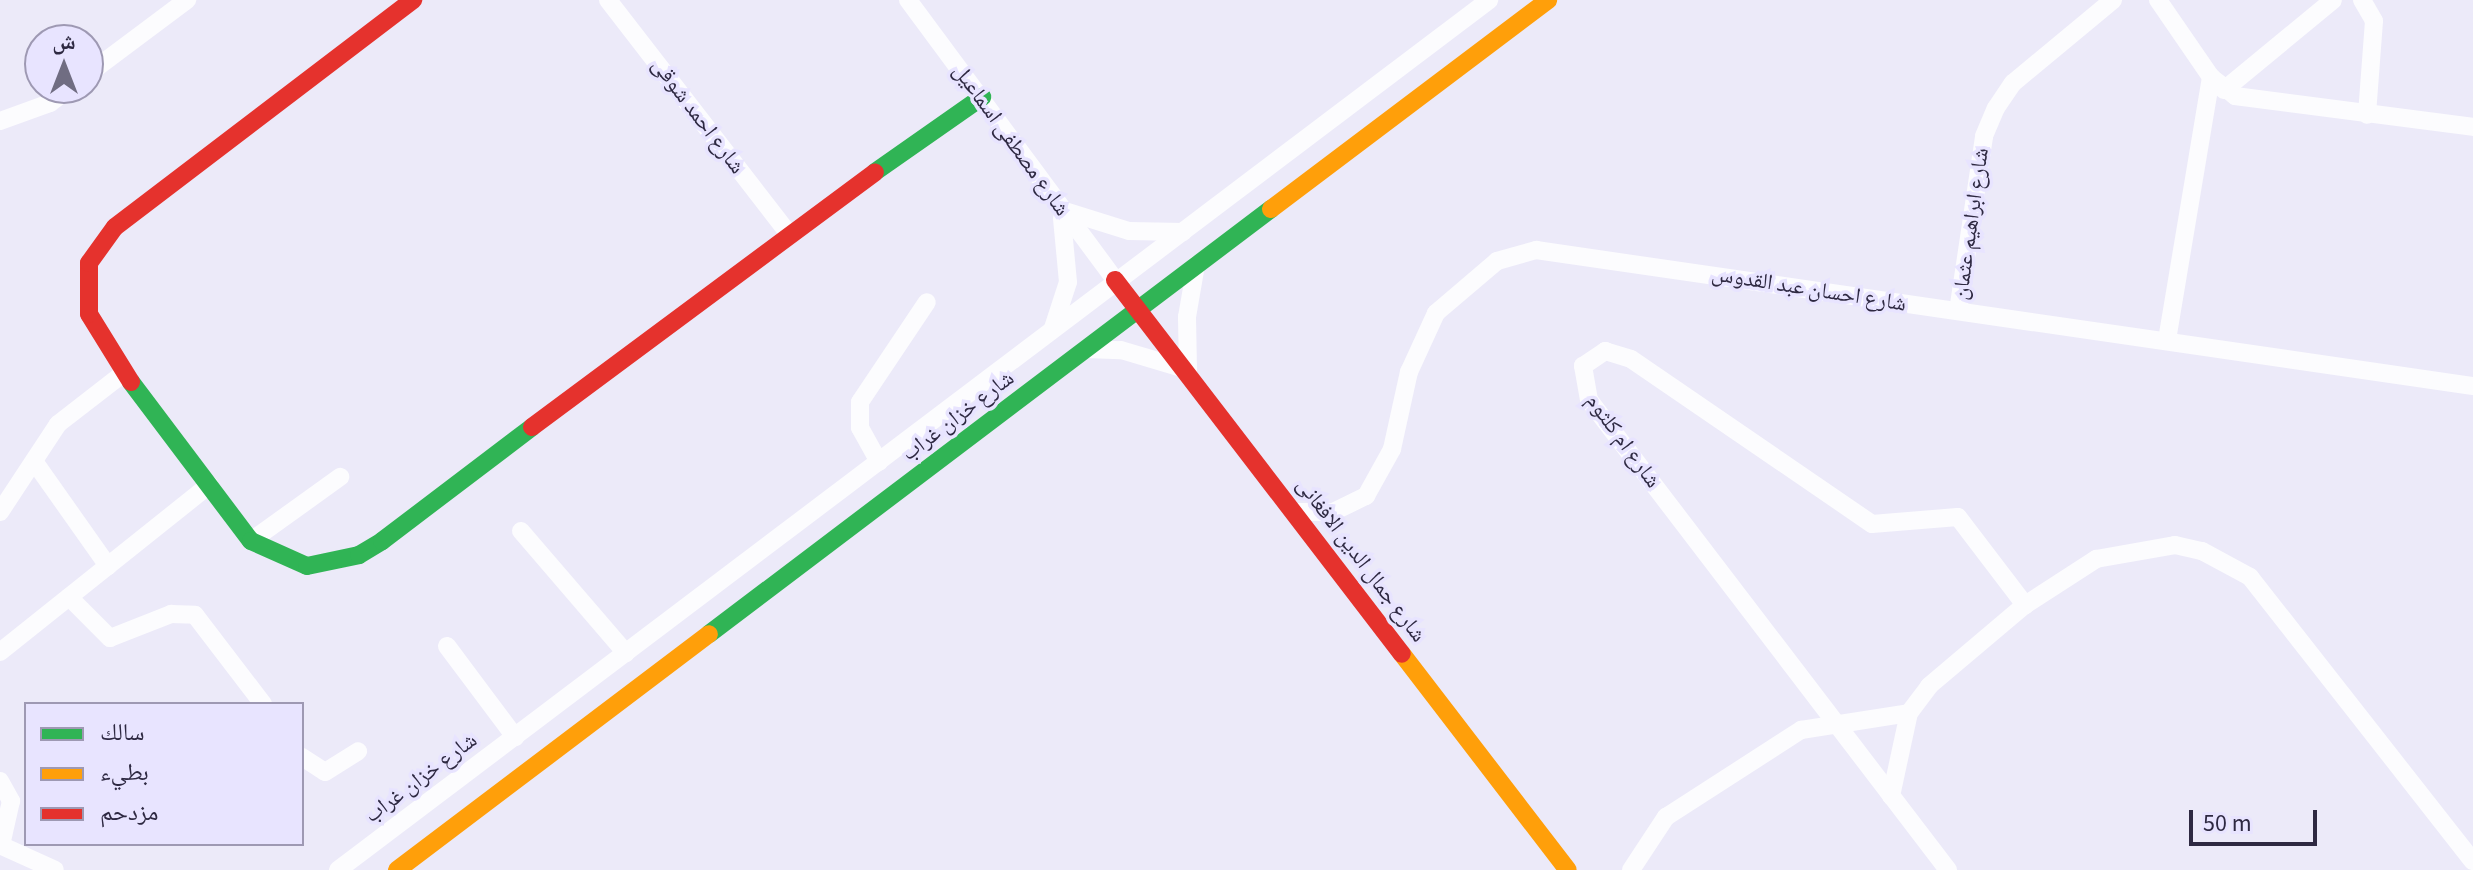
<!DOCTYPE html>
<meta charset="utf-8">
<style>
body{margin:0}
#map{position:relative;width:2473px;height:870px;overflow:hidden;background:#eceaf9;font-family:"Source Sans 3","Noto Naskh Arabic",sans-serif}
div>[style]{position:absolute}
.street>*{height:18px;margin:-9px;padding:0 9px;transform-origin:9px;border-radius:9px;background:#fcfcfe}
.fast>*{height:18px;margin:-9px;padding:0 9px;transform-origin:9px;border-radius:9px;background:#30b455}
.slow>*{height:18px;margin:-9px;padding:0 9px;transform-origin:9px;border-radius:9px;background:#ff9f0a}
.jam>*{height:18px;margin:-9px;padding:0 9px;transform-origin:9px;border-radius:9px;background:#e5322d}
span{translate:-50% -50%;white-space:nowrap;text-align:center;line-height:1.15;-webkit-text-stroke:7px #e8e4ff;paint-order:stroke}
.street-label{font-size:22px;color:#2e2942}
.legend{position:absolute;left:24px;top:702px;width:280px;height:144px;box-sizing:border-box;background:#e8e4ff;border:2px solid #9e99b3;margin:0;padding:10px 14px;list-style:none;font-size:24px;color:#2e2942}
.legend li{display:flex;align-items:center;gap:16px;height:40px}
.legend b{width:40px;border:2px solid #9e99b3}
.north{position:absolute;left:24px;top:24px;width:80px;height:80px;box-sizing:border-box;background:#e8e4ff;border:2px solid #9e99b3;border-radius:50%;rotate:0deg;font-size:22px;font-weight:700;line-height:32px;text-align:center;color:#2e2942}
.north::after{content:'';display:block;margin:auto;width:28px;height:36px;background:#706d82;clip-path:polygon(50% 0,100% 100%,50% 72%,0 100%)}
.scale{position:absolute;left:2189px;top:810px;width:128px;height:36px;box-sizing:border-box;border:4px solid #2e2942;border-top:0;padding-left:10px;font-size:24px;line-height:28px;white-space:nowrap;color:#2e2942;-webkit-text-stroke:6px #e8e4ff;paint-order:stroke}
</style>
<div id="map">
<div class="street">
<i style="left:608px;top:0;width:294px;rotate:52.3deg"></i>
<i style="left:908px;top:0;width:348px;rotate:53.5deg"></i>
<i style="left:2158px;top:0;width:93px;rotate:55.5deg"></i>
<i style="left:2211px;top:77px;width:31px;rotate:38deg"></i>
<i style="left:2235px;top:96px;width:240px;rotate:7.4deg"></i>
<i style="left:2362px;top:0;width:24px;rotate:60deg"></i>
<i style="left:2374px;top:21px;width:94px;rotate:94.3deg"></i>
<i style="left:88px;top:74px;width:124px;rotate:-36.8deg"></i>
<i style="left:2224px;top:90px;width:141px;rotate:-39.5deg"></i>
<i style="left:0;top:121px;width:53px;rotate:-19.8deg"></i>
<i style="left:50px;top:103px;width:25px;rotate:-37deg"></i>
<i style="left:1065px;top:211px;width:67px;rotate:17.4deg"></i>
<i style="left:1129px;top:231px;width:54px;rotate:1.1deg"></i>
<i style="left:1958px;top:311px;width:177px;rotate:-81.5deg"></i>
<i style="left:1984px;top:136px;width:30px;rotate:-67deg"></i>
<i style="left:1996px;top:108px;width:30px;rotate:-56deg"></i>
<i style="left:2013px;top:83px;width:130px;rotate:-39.7deg"></i>
<i style="left:1053px;top:328px;width:48px;rotate:-71.9deg"></i>
<i style="left:1068px;top:282px;width:64px;rotate:-95.4deg"></i>
<i style="left:2167px;top:340px;width:267px;rotate:-80.5deg"></i>
<i style="left:1086px;top:349px;width:35px;rotate:2deg"></i>
<i style="left:1121px;top:350px;width:70px;rotate:16.6deg"></i>
<i style="left:1188px;top:370px;width:53px;rotate:-91.1deg"></i>
<i style="left:1187px;top:317px;width:53px;rotate:-80.2deg"></i>
<i style="left:879px;top:462px;width:39px;rotate:-119deg"></i>
<i style="left:860px;top:428px;width:26px;rotate:-90deg"></i>
<i style="left:860px;top:402px;width:120px;rotate:-56.2deg"></i>
<i style="left:36px;top:464px;width:125px;rotate:54.8deg"></i>
<i style="left:0;top:512px;width:105px;rotate:-56.6deg"></i>
<i style="left:58px;top:424px;width:83px;rotate:-37.7deg"></i>
<i style="left:1294px;top:512px;width:39px"></i>
<i style="left:1333px;top:512px;width:37px;rotate:-26deg"></i>
<i style="left:1366px;top:496px;width:54px;rotate:-61deg"></i>
<i style="left:1392px;top:449px;width:79px;rotate:-77.6deg"></i>
<i style="left:1409px;top:372px;width:65px;rotate:-65.4deg"></i>
<i style="left:1436px;top:313px;width:80px;rotate:-40.4deg"></i>
<i style="left:1497px;top:261px;width:41px;rotate:-15.8deg"></i>
<i style="left:1536px;top:250px;width:947px;rotate:8.26deg"></i>
<i style="left:521px;top:531px;width:161px;rotate:49.3deg"></i>
<i style="left:251px;top:541px;width:110px;rotate:-35.7deg"></i>
<i style="left:69px;top:597px;width:58px;rotate:45deg"></i>
<i style="left:110px;top:638px;width:66px;rotate:-21.5deg"></i>
<i style="left:171px;top:614px;width:24px;rotate:2deg"></i>
<i style="left:195px;top:615px;width:112px;rotate:52.6deg"></i>
<i style="left:447px;top:646px;width:114px;rotate:53.2deg"></i>
<i style="left:0;top:652px;width:268px;rotate:-38.6deg"></i>
<i style="left:302px;top:757px;width:27px;rotate:33deg"></i>
<i style="left:325px;top:772px;width:39px;rotate:-32deg"></i>
<i style="left:0;top:781px;width:23px;rotate:61deg"></i>
<i style="left:11px;top:801px;width:45px;rotate:102.8deg"></i>
<i style="left:1891px;top:796px;width:85px;rotate:-77.8deg"></i>
<i style="left:1909px;top:713px;width:34px;rotate:-53deg"></i>
<i style="left:1929px;top:686px;width:126px;rotate:-40.2deg"></i>
<i style="left:2025px;top:605px;width:85px;rotate:-32.9deg"></i>
<i style="left:2096px;top:559px;width:80px;rotate:-10deg"></i>
<i style="left:2175px;top:545px;width:28px;rotate:13deg"></i>
<i style="left:2202px;top:551px;width:55px;rotate:28.4deg"></i>
<i style="left:2250px;top:577px;width:361px;rotate:51.9deg"></i>
<i style="left:0;top:845px;width:60px;rotate:24.4deg"></i>
<i style="left:338px;top:870px;width:1443px;rotate:-37.08deg"></i>
<i style="left:1631px;top:870px;width:64px;rotate:-56.6deg"></i>
<i style="left:1666px;top:817px;width:161px;rotate:-32.8deg"></i>
<i style="left:1801px;top:730px;width:109px;rotate:-8.9deg"></i>
<i style="left:1948px;top:870px;width:591px;rotate:-127.37deg"></i>
<i style="left:1589px;top:400px;width:35px;rotate:-100deg"></i>
<i style="left:1583px;top:366px;width:27px;rotate:-34deg"></i>
<i style="left:1605px;top:351px;width:27px;rotate:17deg"></i>
<i style="left:1631px;top:359px;width:292px;rotate:34.4deg"></i>
<i style="left:1872px;top:524px;width:86px;rotate:-4.7deg"></i>
<i style="left:1958px;top:517px;width:111px;rotate:52.7deg"></i>
</div>
<div class="fast">
<i style="left:875px;top:172px;width:131px;rotate:-35deg"></i>
<i style="left:131px;top:382px;width:199px;rotate:53deg"></i>
<i style="left:251px;top:541px;width:61px;rotate:24.1deg"></i>
<i style="left:307px;top:566px;width:53px;rotate:-11.9deg"></i>
<i style="left:359px;top:555px;width:27px;rotate:-31deg"></i>
<i style="left:382px;top:541px;width:188px;rotate:-37.2deg"></i>
<i style="left:709px;top:634px;width:705px;rotate:-37.1deg"></i>
</div>
<div class="slow">
<i style="left:1271px;top:209px;width:347px;rotate:-37deg"></i>
<i style="left:1402px;top:654px;width:272px;rotate:52.5deg"></i>
<i style="left:397px;top:870px;width:391px;rotate:-37.1deg"></i>
</div>
<div class="jam">
<i style="left:1115px;top:280px;width:471px;rotate:52.5deg"></i>
<i style="left:131px;top:382px;width:80px;rotate:-121.7deg"></i>
<i style="left:89px;top:314px;width:51px;rotate:-90deg"></i>
<i style="left:89px;top:263px;width:44px;rotate:-54.2deg"></i>
<i style="left:115px;top:227px;width:375px;rotate:-37.3deg"></i>
<i style="left:532px;top:427px;width:427px;rotate:-36.6deg"></i>
</div>
<div class="street-label">
<span style="left:698px;top:116px;rotate:53deg">شارع احمد شوقى</span>
<span style="left:1011px;top:140px;rotate:54deg">شارع مصطفى اسماعيل</span>
<span style="left:1971px;top:224px;rotate:-82deg">شارع ابراهيم عثمان</span>
<span style="left:1809px;top:289px;rotate:9deg">شارع احسان عبد القدوس</span>
<span style="left:958px;top:416px;rotate:-37deg">شارع خزان غراب</span>
<span style="left:1623px;top:441px;rotate:54deg">شارع ام كلثوم</span>
<span style="left:1361px;top:560px;rotate:53deg">شارع جمال الدين الافغانى</span>
<span style="left:421px;top:778px;rotate:-37deg">شارع خزان غراب</span>
</div>
<ul class="legend">
<li><b style="height:10px;background:#30b455"></b>سالك</li>
<li><b style="height:10px;background:#ff9f0a"></b>بطيء</li>
<li><b style="height:10px;background:#e5322d"></b>مزدحم</li>
</ul>
<div class="north">ش</div>
<div class="scale">50 m</div>
</div>
